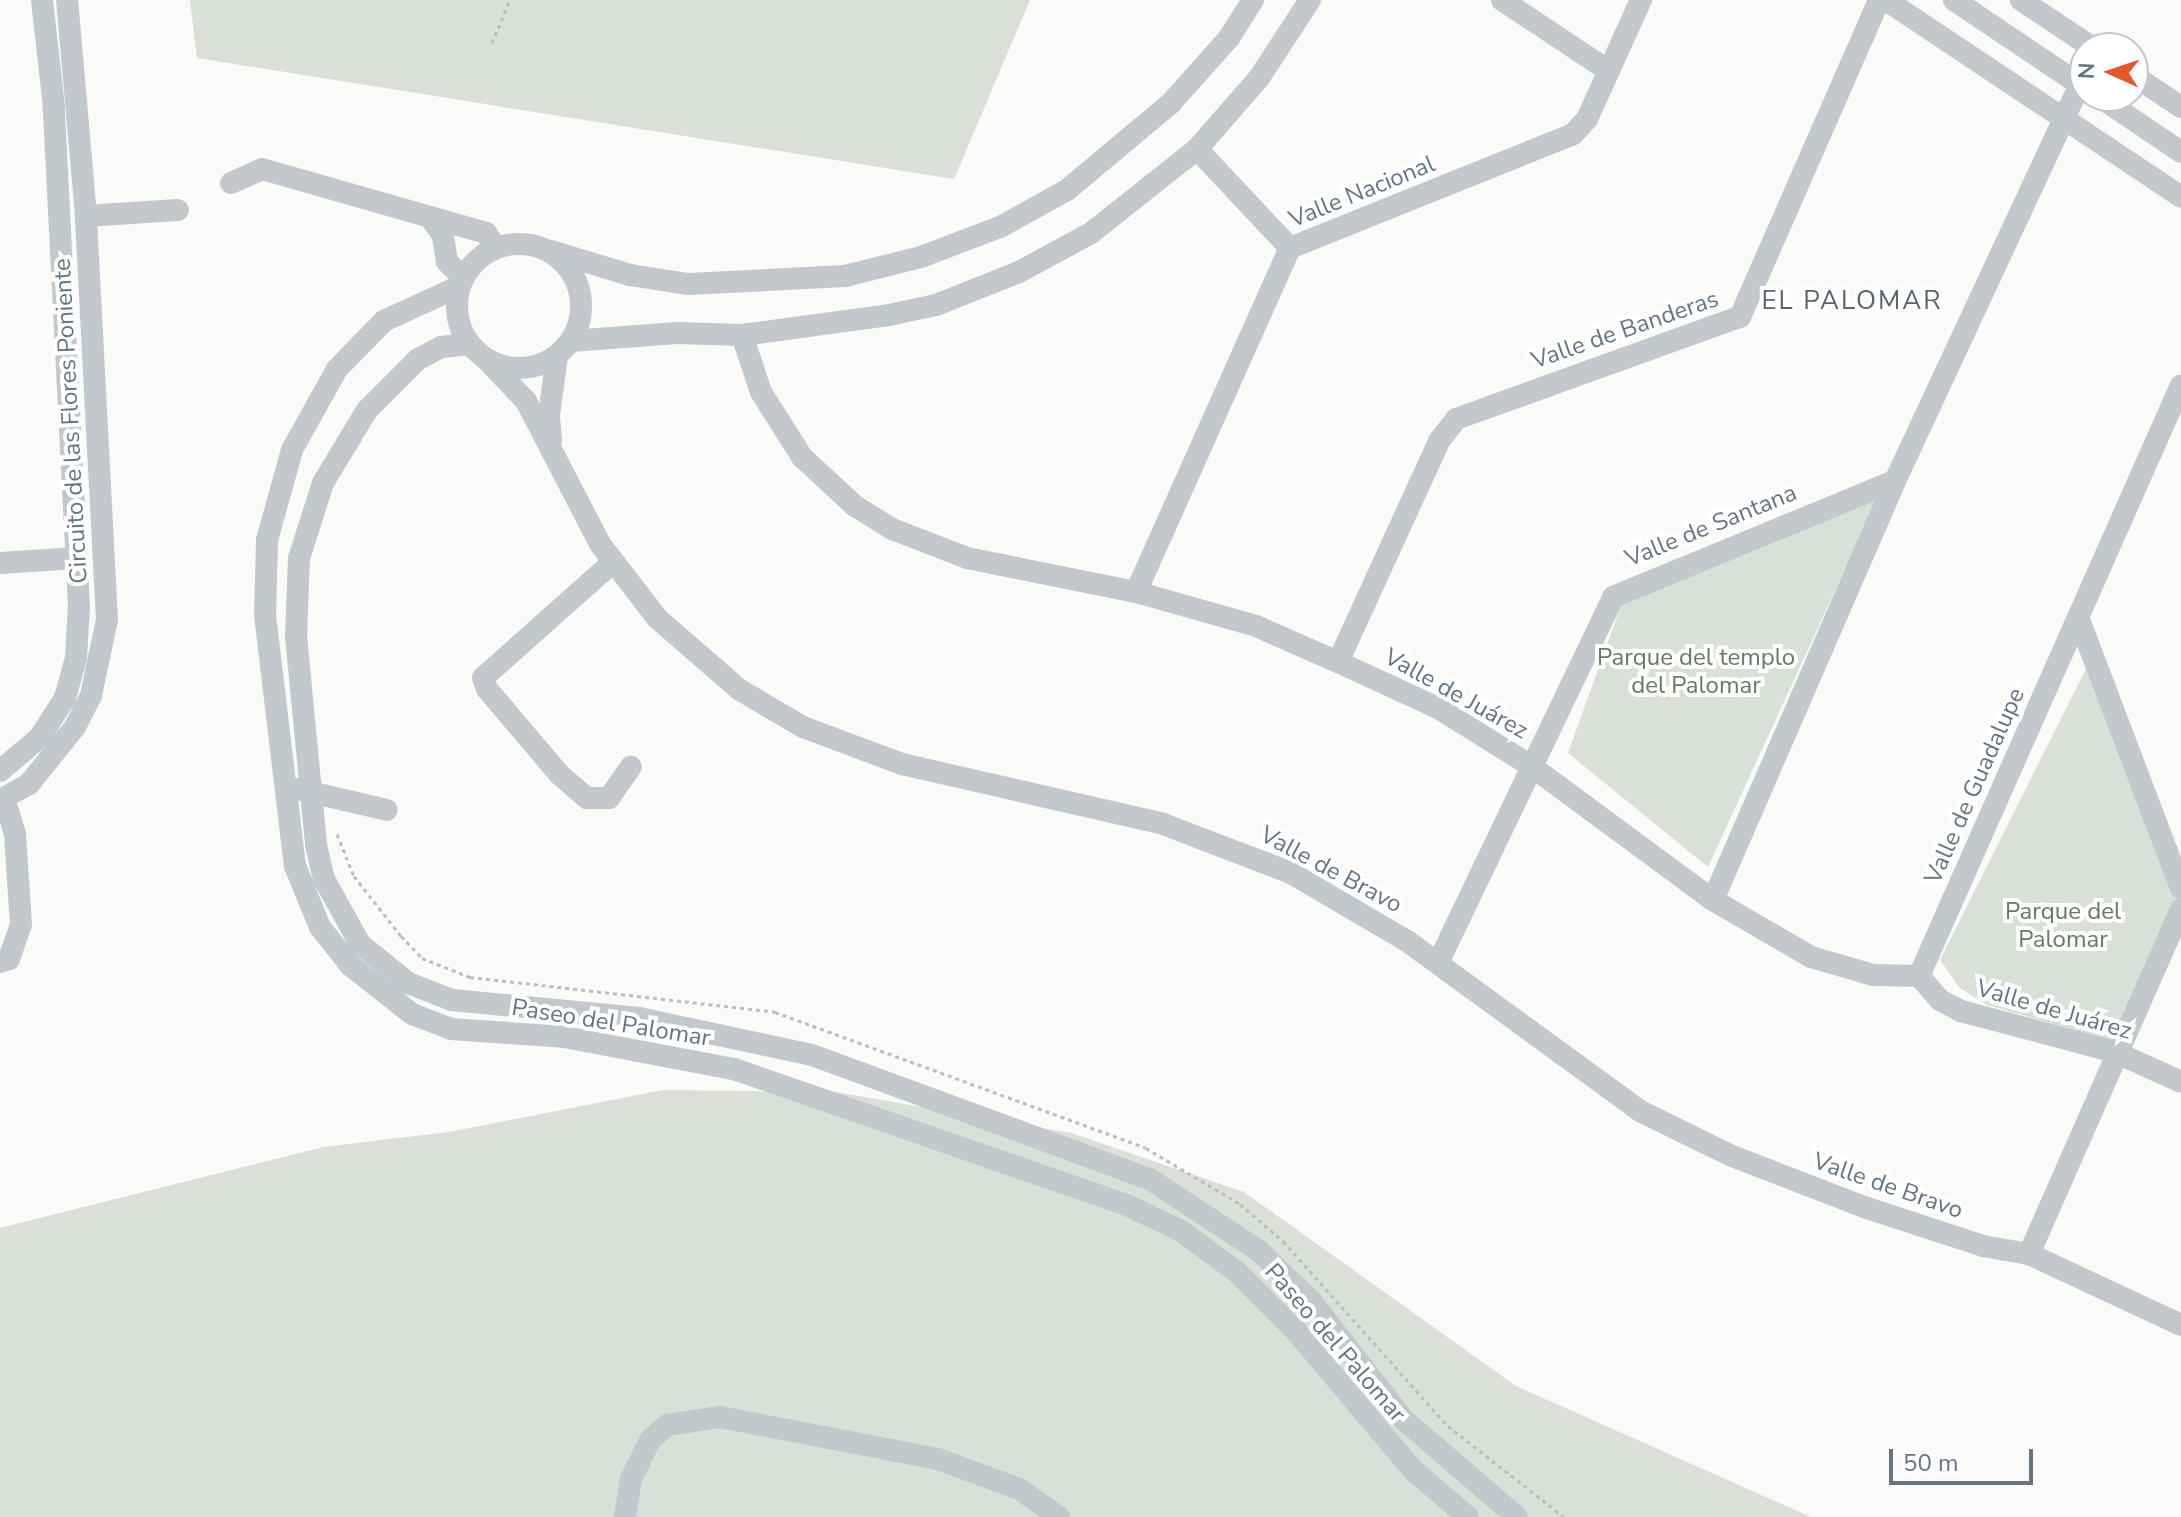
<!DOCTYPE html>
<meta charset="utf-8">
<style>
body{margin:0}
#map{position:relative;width:2181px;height:1517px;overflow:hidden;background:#fafaf8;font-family:"Nunito Sans",sans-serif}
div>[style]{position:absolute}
.green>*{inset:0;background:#dadfd7}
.path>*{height:3px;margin-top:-1.5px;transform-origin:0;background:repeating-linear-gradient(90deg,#bbbfc2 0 4px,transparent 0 8px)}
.minor>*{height:22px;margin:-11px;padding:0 11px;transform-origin:11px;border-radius:11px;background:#c3c8cc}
.minor>.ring{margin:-11px;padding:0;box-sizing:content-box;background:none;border:22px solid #c3c8cc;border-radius:50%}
span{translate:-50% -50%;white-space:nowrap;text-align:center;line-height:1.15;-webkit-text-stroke:8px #fff;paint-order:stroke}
.street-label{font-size:24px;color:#657683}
.park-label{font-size:24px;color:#687a64}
.neighbourhood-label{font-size:26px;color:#57646e;letter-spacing:2px}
.north{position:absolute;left:2069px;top:32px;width:80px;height:80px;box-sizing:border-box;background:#fff;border:2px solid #c1c8cd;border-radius:50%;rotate:273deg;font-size:22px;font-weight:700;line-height:32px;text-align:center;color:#657683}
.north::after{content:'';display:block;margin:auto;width:28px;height:36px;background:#e4572e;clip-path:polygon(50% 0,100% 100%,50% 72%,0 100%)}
.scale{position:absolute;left:1889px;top:1449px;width:144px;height:36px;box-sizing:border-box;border:4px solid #657683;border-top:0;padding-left:10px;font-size:24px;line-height:28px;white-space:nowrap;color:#657683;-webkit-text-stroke:6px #fff;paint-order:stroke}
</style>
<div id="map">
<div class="green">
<i style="clip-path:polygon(190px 0,1030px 0,954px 179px,197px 58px)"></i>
<i style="clip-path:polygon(1878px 497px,1708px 867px,1568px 753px,1623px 600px)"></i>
<i style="clip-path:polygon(2089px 663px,2180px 896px,2113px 1041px,1987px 1005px,1960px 988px,1940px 960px)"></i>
<i style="clip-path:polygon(663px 1090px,836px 1092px,1071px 1133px,1244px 1192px,1516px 1386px,1811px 1517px,0 1517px,0 1228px,323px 1147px,449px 1132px)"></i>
</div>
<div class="path">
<i style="left:492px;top:43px;width:47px;rotate:-67.3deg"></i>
<i style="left:337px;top:834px;width:45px;rotate:68deg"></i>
<i style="left:354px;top:876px;width:76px;rotate:51.9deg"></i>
<i style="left:401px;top:936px;width:30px;rotate:46deg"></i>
<i style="left:422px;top:958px;width:52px;rotate:21.6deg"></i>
<i style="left:470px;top:977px;width:307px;rotate:6.5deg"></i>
<i style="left:775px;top:1012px;width:395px;rotate:20.1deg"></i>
<i style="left:1146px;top:1148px;width:109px;rotate:30.8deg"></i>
<i style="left:1240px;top:1204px;width:57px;rotate:40.7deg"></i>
<i style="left:1283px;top:1241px;width:248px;rotate:48.3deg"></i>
<i style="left:1448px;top:1426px;width:147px;rotate:38.1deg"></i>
</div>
<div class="minor">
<i style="left:1502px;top:0;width:128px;rotate:33.6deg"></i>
<i style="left:1886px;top:0;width:355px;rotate:33.7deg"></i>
<i style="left:1954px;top:0;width:158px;rotate:33.9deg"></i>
<i style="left:2021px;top:0;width:87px;rotate:33.7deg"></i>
<i style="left:2133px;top:75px;width:58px;rotate:33.7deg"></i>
<i style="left:2098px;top:96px;width:100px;rotate:34deg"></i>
<i style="left:1197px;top:149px;width:136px;rotate:46.8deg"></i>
<i style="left:231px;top:183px;width:34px;rotate:-24deg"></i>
<i style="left:262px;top:169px;width:233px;rotate:15.9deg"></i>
<i style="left:486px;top:233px;width:18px;rotate:56deg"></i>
<i style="left:86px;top:216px;width:92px;rotate:-3.7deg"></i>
<i style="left:432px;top:220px;width:19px;rotate:55deg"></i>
<i style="left:443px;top:236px;width:26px;rotate:81deg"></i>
<i style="left:447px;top:262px;width:23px;rotate:43deg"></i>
<i class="ring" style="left:457px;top:244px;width:102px;height:102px"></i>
<i style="left:551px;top:251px;width:83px;rotate:16.9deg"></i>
<i style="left:630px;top:275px;width:59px;rotate:8.8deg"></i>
<i style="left:688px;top:284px;width:157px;rotate:-2.9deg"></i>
<i style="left:845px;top:276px;width:78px;rotate:-14deg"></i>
<i style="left:921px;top:257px;width:87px;rotate:-20.9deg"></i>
<i style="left:1002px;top:226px;width:74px;rotate:-29deg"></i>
<i style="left:1067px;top:190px;width:136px;rotate:-39.9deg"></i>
<i style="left:1171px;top:103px;width:87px;rotate:-48.3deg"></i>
<i style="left:1229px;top:38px;width:45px;rotate:-57.7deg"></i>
<i style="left:460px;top:286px;width:84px;rotate:155.3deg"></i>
<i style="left:384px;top:321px;width:67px;rotate:134.4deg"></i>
<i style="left:337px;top:369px;width:93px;rotate:119.1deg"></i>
<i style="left:292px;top:450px;width:93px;rotate:105.5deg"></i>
<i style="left:267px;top:540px;width:75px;rotate:91.5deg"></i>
<i style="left:265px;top:615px;width:253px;rotate:83.2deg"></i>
<i style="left:295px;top:866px;width:66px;rotate:67.7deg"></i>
<i style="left:320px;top:927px;width:48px;rotate:51.7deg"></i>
<i style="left:350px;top:965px;width:79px;rotate:38.3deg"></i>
<i style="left:412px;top:1014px;width:42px;rotate:21deg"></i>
<i style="left:451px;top:1029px;width:113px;rotate:4deg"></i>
<i style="left:564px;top:1037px;width:173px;rotate:10.7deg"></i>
<i style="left:734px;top:1069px;width:416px;rotate:19.1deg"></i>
<i style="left:1127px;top:1205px;width:60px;rotate:25.7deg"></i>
<i style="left:1181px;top:1231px;width:69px;rotate:36.2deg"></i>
<i style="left:1237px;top:1272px;width:82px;rotate:45deg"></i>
<i style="left:1295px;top:1330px;width:183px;rotate:49.9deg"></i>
<i style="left:1413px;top:1470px;width:72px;rotate:40.5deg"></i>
<i style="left:742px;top:335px;width:60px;rotate:71.6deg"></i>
<i style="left:761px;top:392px;width:77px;rotate:57.8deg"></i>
<i style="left:802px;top:457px;width:72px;rotate:42.8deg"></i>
<i style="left:855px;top:506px;width:44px;rotate:31.9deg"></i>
<i style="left:892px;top:529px;width:80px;rotate:21.1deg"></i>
<i style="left:967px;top:558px;width:172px;rotate:11.4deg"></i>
<i style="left:1136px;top:592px;width:125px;rotate:15.8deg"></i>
<i style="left:1256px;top:626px;width:90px;rotate:23.7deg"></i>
<i style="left:1338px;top:662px;width:110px;rotate:24.7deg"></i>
<i style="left:1438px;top:708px;width:110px;rotate:31.9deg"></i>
<i style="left:1531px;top:766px;width:226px;rotate:36.4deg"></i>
<i style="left:1713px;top:900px;width:113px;rotate:30.2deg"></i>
<i style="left:1811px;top:957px;width:65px;rotate:16.2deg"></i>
<i style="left:1873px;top:975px;width:46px;rotate:1.2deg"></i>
<i style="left:1919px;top:976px;width:32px;rotate:49deg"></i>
<i style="left:1940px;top:1000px;width:24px;rotate:28deg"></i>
<i style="left:1961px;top:1011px;width:159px;rotate:14.9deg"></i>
<i style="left:2115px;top:1052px;width:72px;rotate:24.4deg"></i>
<i style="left:571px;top:341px;width:106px;rotate:-4.3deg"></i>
<i style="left:677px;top:333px;width:65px;rotate:1.8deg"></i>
<i style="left:742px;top:335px;width:148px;rotate:-7.7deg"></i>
<i style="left:889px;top:315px;width:48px;rotate:-12deg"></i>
<i style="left:936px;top:305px;width:89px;rotate:-21.7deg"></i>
<i style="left:1019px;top:272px;width:82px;rotate:-28.4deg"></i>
<i style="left:1091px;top:233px;width:135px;rotate:-38.4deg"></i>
<i style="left:1197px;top:149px;width:94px;rotate:-48.9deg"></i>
<i style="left:1259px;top:78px;width:93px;rotate:-56.8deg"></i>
<i style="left:470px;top:344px;width:29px;rotate:174deg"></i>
<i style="left:441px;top:347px;width:26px;rotate:152deg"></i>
<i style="left:418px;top:359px;width:72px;rotate:135deg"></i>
<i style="left:367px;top:410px;width:85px;rotate:121.1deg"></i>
<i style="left:323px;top:483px;width:79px;rotate:107.7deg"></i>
<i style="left:299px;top:558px;width:78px;rotate:92.2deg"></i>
<i style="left:296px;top:636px;width:210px;rotate:84.5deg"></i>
<i style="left:316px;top:845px;width:35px;rotate:77deg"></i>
<i style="left:324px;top:879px;width:74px;rotate:61deg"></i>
<i style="left:360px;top:944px;width:62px;rotate:39.1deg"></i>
<i style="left:408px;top:983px;width:47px;rotate:21.1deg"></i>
<i style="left:452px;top:1000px;width:188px;rotate:5.5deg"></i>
<i style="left:639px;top:1018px;width:177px;rotate:12.1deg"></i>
<i style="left:812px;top:1055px;width:361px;rotate:20.2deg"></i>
<i style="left:1151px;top:1180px;width:128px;rotate:33.2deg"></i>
<i style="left:1258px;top:1250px;width:75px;rotate:43.9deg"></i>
<i style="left:1312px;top:1302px;width:148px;rotate:52.1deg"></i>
<i style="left:1403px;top:1419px;width:150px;rotate:40.7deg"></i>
<i style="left:486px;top:359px;width:58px;rotate:46.4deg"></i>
<i style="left:526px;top:401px;width:161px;rotate:62.6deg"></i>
<i style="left:600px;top:544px;width:95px;rotate:52.3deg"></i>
<i style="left:658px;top:619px;width:108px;rotate:40.9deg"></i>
<i style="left:740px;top:690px;width:73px;rotate:30.4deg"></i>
<i style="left:803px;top:727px;width:106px;rotate:20.5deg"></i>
<i style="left:902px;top:764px;width:268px;rotate:12.9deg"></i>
<i style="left:1163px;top:824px;width:137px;rotate:20.9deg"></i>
<i style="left:1291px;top:873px;width:134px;rotate:30.4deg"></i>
<i style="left:1407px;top:941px;width:288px;rotate:36.1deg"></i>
<i style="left:1640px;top:1111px;width:102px;rotate:26.1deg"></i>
<i style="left:1732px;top:1156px;width:145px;rotate:21.1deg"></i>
<i style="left:1867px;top:1208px;width:122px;rotate:18.1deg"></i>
<i style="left:1983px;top:1246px;width:47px;rotate:9.9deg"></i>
<i style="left:2029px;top:1254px;width:168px;rotate:25deg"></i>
<i style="left:551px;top:440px;width:25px;rotate:-95deg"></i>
<i style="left:549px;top:415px;width:60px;rotate:-82.3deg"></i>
<i style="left:613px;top:562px;width:174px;rotate:138.3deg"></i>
<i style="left:483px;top:678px;width:12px;rotate:70deg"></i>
<i style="left:487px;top:689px;width:111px;rotate:49.7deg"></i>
<i style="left:559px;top:774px;width:37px;rotate:41deg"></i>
<i style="left:587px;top:798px;width:22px"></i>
<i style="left:609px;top:798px;width:38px;rotate:-55deg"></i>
<i style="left:0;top:563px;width:77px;rotate:-3.7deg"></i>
<i style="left:1136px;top:592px;width:377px;rotate:-65.9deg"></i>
<i style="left:1290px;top:248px;width:305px;rotate:-21.9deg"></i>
<i style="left:1573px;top:134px;width:21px;rotate:-47deg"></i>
<i style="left:1587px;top:119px;width:131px;rotate:-65.6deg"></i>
<i style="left:2078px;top:617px;width:290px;rotate:69.2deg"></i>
<i style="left:1338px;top:662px;width:243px;rotate:-65.4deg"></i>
<i style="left:1439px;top:441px;width:28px;rotate:-52deg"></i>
<i style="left:1456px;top:419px;width:302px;rotate:-19.8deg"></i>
<i style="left:1740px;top:317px;width:346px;rotate:-66.3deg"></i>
<i style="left:0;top:771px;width:52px;rotate:-40.4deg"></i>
<i style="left:40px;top:737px;width:46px;rotate:-57.3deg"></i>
<i style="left:65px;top:698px;width:41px;rotate:-74.6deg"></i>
<i style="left:76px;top:658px;width:52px;rotate:-86.7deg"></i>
<i style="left:79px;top:606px;width:500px;rotate:-92.9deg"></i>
<i style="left:54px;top:107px;width:108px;rotate:-96.4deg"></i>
<i style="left:297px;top:789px;width:92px;rotate:13.1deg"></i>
<i style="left:0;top:800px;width:33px;rotate:-29deg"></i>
<i style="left:29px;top:784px;width:73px;rotate:-51.1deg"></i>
<i style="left:75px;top:727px;width:36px;rotate:-63deg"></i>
<i style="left:91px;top:695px;width:77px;rotate:-78deg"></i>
<i style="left:107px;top:620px;width:405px;rotate:-93deg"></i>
<i style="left:86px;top:216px;width:217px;rotate:-95deg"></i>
<i style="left:1713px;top:900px;width:457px;rotate:-66.5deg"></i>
<i style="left:0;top:962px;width:9px;rotate:-18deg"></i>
<i style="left:9px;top:959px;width:36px;rotate:-71deg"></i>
<i style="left:21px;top:925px;width:91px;rotate:-93.8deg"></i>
<i style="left:15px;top:834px;width:37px;rotate:-107deg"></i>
<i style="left:1438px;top:963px;width:406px;rotate:-64.4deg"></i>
<i style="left:1613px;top:597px;width:305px;rotate:-22.4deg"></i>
<i style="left:1895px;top:481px;width:449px;rotate:-65deg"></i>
<i style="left:1919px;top:976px;width:646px;rotate:-66.09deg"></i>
<i style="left:2029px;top:1254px;width:377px;rotate:-66.2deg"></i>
<i style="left:625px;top:1517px;width:38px;rotate:-81deg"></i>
<i style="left:631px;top:1479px;width:43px;rotate:-64deg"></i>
<i style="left:650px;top:1440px;width:23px;rotate:-41deg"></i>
<i style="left:667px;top:1425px;width:54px;rotate:-8.6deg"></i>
<i style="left:720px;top:1417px;width:222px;rotate:10.9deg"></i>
<i style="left:938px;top:1459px;width:86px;rotate:20.3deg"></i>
<i style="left:1019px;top:1489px;width:49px;rotate:35deg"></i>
</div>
<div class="street-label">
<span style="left:1362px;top:192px;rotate:-22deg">Valle Nacional</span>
<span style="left:1625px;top:330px;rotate:-19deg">Valle de Banderas</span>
<span style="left:71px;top:421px;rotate:-93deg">Circuito de las Flores Poniente</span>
<span style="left:1711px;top:526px;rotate:-22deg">Valle de Santana</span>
<span style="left:1456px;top:694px;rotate:29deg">Valle de Juárez</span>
<span style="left:1975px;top:786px;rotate:-66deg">Valle de Guadalupe</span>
<span style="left:1331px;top:870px;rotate:28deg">Valle de Bravo</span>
<span style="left:2054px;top:1010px;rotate:16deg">Valle de Juárez</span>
<span style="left:611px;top:1023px;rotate:9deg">Paseo del Palomar</span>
<span style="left:1888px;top:1186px;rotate:19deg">Valle de Bravo</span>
<span style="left:1335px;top:1343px;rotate:49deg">Paseo del Palomar</span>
</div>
<div class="park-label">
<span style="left:1696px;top:672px">Parque del templo<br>del Palomar</span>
<span style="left:2063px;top:926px">Parque del<br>Palomar</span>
</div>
<div class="neighbourhood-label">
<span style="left:1852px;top:301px">EL PALOMAR</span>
</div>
<div class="north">N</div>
<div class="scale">50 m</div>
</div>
